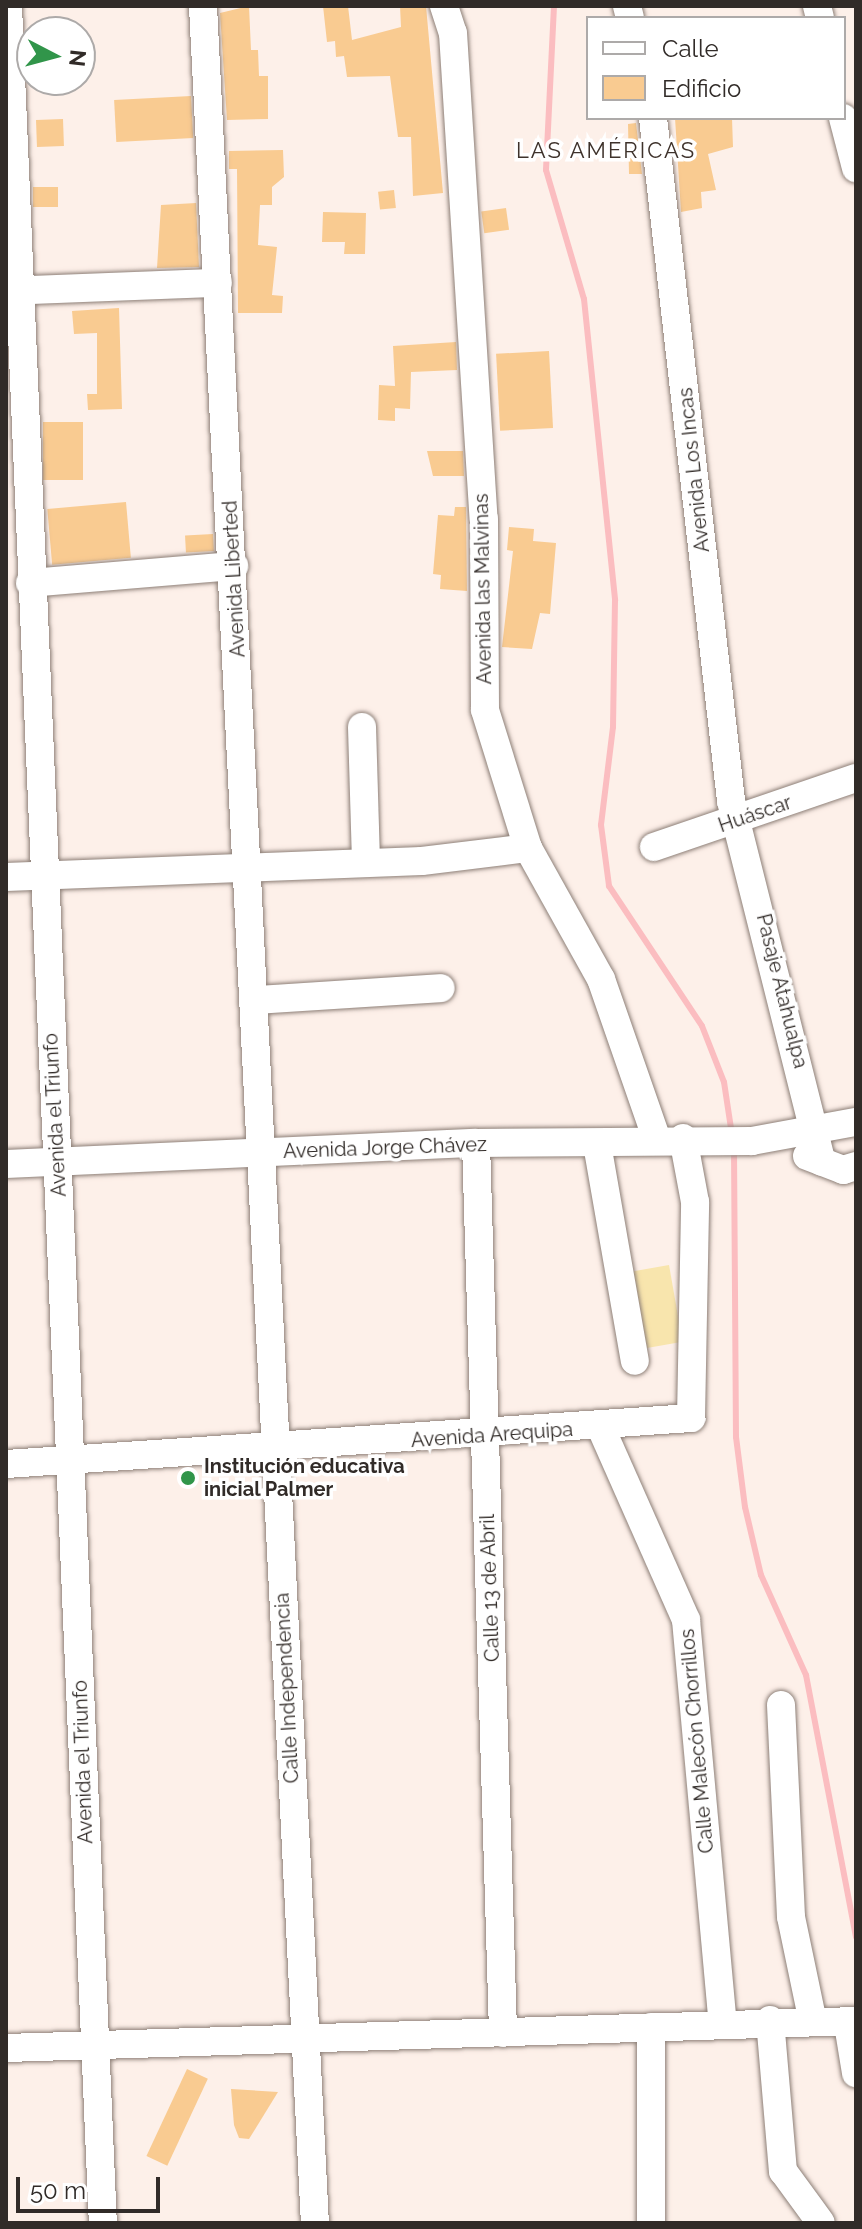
<!DOCTYPE html>
<meta charset="utf-8">
<style>
body{margin:0}
#map{position:relative;width:862px;height:2229px;overflow:hidden;background:#fdf0e9;font-family:Raleway,sans-serif}
div>[style]{position:absolute}
.green>*{inset:0;background:#f8e5ad;transform-origin:0 0}
.stream>*{height:6px;margin:-3px;padding:0 3px;transform-origin:3px;border-radius:3px;background:#fbbdc0}
.building>*{inset:0;background:#f9cb91;transform-origin:0 0}
.roads{filter:drop-shadow(0 0 2px #8d7f77) drop-shadow(0 0 2px #8d7f77)}
.minor>*{height:28px;margin:-14px;padding:0 14px;transform-origin:14px;border-radius:14px;background:#fff}
.dots>*{width:22px;height:22px;translate:-50% -50%;box-sizing:border-box;border:4px solid #fff;border-radius:50%}
span{translate:-50% -50%;white-space:nowrap;text-align:center;line-height:1.15;-webkit-text-stroke:7px #fff;paint-order:stroke}
.street-label{font-size:20px;color:#312b28}
.poi-label{font-size:20px;color:#312b28;font-weight:700}
.left{translate:0 -50%;text-align:left}
.neighbourhood-label{font-size:22px;color:#3e322b;letter-spacing:2px}
.frame{position:absolute;inset:0;border:8px solid #312b28;pointer-events:none}
.legend{position:absolute;left:586px;top:16px;width:260px;height:104px;box-sizing:border-box;background:#fff;border:2px solid #adaaa9;margin:0;padding:10px 14px;list-style:none;font-size:24px;color:#312b28}
.legend li{display:flex;align-items:center;gap:16px;height:40px}
.legend b{width:40px;border:2px solid #adaaa9}
.north{position:absolute;left:16px;top:16px;width:80px;height:80px;box-sizing:border-box;background:#fff;border:2px solid #adaaa9;border-radius:50%;rotate:96deg;font-size:22px;font-weight:700;line-height:32px;text-align:center;color:#312b28}
.north::after{content:'';display:block;margin:auto;width:28px;height:36px;background:#31954a;clip-path:polygon(50% 0,100% 100%,50% 72%,0 100%)}
.scale{position:absolute;left:16px;top:2177px;width:144px;height:36px;box-sizing:border-box;border:4px solid #312b28;border-top:0;padding-left:10px;font-size:24px;line-height:28px;white-space:nowrap;color:#312b28;-webkit-text-stroke:6px #fff;paint-order:stroke}
</style>
<div id="map">
<div class="green">
<i style="left:669px;top:1265px;width:78px;height:36px;rotate:80deg"></i>
</div>
<div class="stream">
<i style="left:554px;top:6px;width:164px;rotate:92.8deg"></i>
<i style="left:546px;top:170px;width:134px;rotate:73.6deg"></i>
<i style="left:584px;top:299px;width:303px;rotate:84.1deg"></i>
<i style="left:615px;top:600px;width:127px;rotate:90.9deg"></i>
<i style="left:613px;top:727px;width:99px;rotate:97deg"></i>
<i style="left:601px;top:825px;width:62px;rotate:82.5deg"></i>
<i style="left:609px;top:886px;width:168px;rotate:56.4deg"></i>
<i style="left:702px;top:1026px;width:60px;rotate:68.6deg"></i>
<i style="left:724px;top:1082px;width:54px;rotate:81.4deg"></i>
<i style="left:734px;top:1150px;width:287px;rotate:89.6deg"></i>
<i style="left:736px;top:1437px;width:71px;rotate:82.7deg"></i>
<i style="left:745px;top:1507px;width:70px;rotate:76.8deg"></i>
<i style="left:761px;top:1575px;width:110px;rotate:65.8deg"></i>
<i style="left:806px;top:1675px;width:267px;rotate:79.2deg"></i>
</div>
<div class="building">
<i style="clip-path:polygon(249px 6px,251px 50px,258px 50px,259px 76px,268px 76px,268px 119px,227px 120px,220px 13px)"></i>
<i style="clip-path:polygon(323px 6px,348px 6px,352px 40px,401px 27px,400px 6px,426px 6px,443px 193px,413px 196px,411px 137px,398px 137px,390px 76px,347px 77px,344px 56px,336px 57px,335px 41px,327px 42px)"></i>
<i style="left:191px;top:96px;width:42px;height:77px;rotate:87deg"></i>
<i style="clip-path:polygon(675px 118px,732px 118px,733px 147px,708px 154px,716px 190px,701px 192px,702px 208px,681px 212px)"></i>
<i style="left:63px;top:119px;width:27px;height:27px;rotate:88deg"></i>
<i style="clip-path:polygon(636px 123px,642px 174px,629px 174px,628px 124px)"></i>
<i style="clip-path:polygon(283px 150px,284px 177px,272px 187px,272px 205px,260px 205px,258px 245px,277px 247px,272px 295px,283px 296px,282px 313px,238px 313px,237px 169px,229px 169px,229px 151px)"></i>
<i style="left:33px;top:187px;width:25px;height:20px"></i>
<i style="left:394px;top:190px;width:18px;height:16px;rotate:84deg"></i>
<i style="clip-path:polygon(196px 203px,199px 267px,157px 268px,161px 205px)"></i>
<i style="left:506px;top:208px;width:22px;height:25px;rotate:82deg"></i>
<i style="clip-path:polygon(323px 212px,366px 213px,365px 254px,344px 254px,345px 242px,322px 242px)"></i>
<i style="clip-path:polygon(119px 308px,122px 409px,88px 410px,87px 394px,97px 394px,97px 333px,74px 334px,72px 311px)"></i>
<i style="clip-path:polygon(456px 342px,457px 370px,411px 372px,410px 409px,395px 408px,395px 421px,378px 420px,379px 385px,395px 386px,393px 346px)"></i>
<i style="left:549px;top:351px;width:77px;height:53px;rotate:87deg"></i>
<i style="left:43px;top:422px;width:40px;height:58px"></i>
<i style="clip-path:polygon(427px 451px,463px 451px,464px 476px,433px 476px)"></i>
<i style="left:126px;top:502px;width:56px;height:79px;rotate:85deg"></i>
<i style="clip-path:polygon(455px 507px,466px 507px,467px 591px,440px 589px,441px 575px,433px 574px,438px 515px,454px 516px)"></i>
<i style="clip-path:polygon(509px 527px,534px 529px,533px 541px,556px 543px,550px 614px,540px 613px,532px 649px,502px 647px,513px 551px,507px 550px)"></i>
<i style="left:213px;top:534px;width:17px;height:28px;rotate:87deg"></i>
<i style="left:187px;top:2069px;width:23px;height:96px;rotate:25deg"></i>
<i style="clip-path:polygon(231px 2089px,278px 2092px,249px 2139px,239px 2138px,234px 2125px)"></i>
</div>
<div class="roads">
<div class="minor">
<i style="left:8px;top:6px;width:2219px;rotate:87.55deg"></i>
<i style="left:203px;top:6px;width:2220px;rotate:87.11deg"></i>
<i style="left:444px;top:6px;width:28px;rotate:72deg"></i>
<i style="left:453px;top:33px;width:487px;rotate:86.4deg"></i>
<i style="left:484px;top:519px;width:191px;rotate:89.7deg"></i>
<i style="left:485px;top:710px;width:145px;rotate:72.7deg"></i>
<i style="left:528px;top:848px;width:150px;rotate:60.9deg"></i>
<i style="left:601px;top:979px;width:170px;rotate:70.8deg"></i>
<i style="left:627px;top:6px;width:12px;rotate:76deg"></i>
<i style="left:817px;top:6px;width:12px;rotate:76deg"></i>
<i style="left:653px;top:118px;width:687px;rotate:83.48deg"></i>
<i style="left:731px;top:801px;width:372px;rotate:75.9deg"></i>
<i style="left:843px;top:118px;width:52px;rotate:75.4deg"></i>
<i style="left:6px;top:291px;width:212px;rotate:-2.2deg"></i>
<i style="left:30px;top:583px;width:205px;rotate:-4.8deg"></i>
<i style="left:362px;top:727px;width:135px;rotate:88.3deg"></i>
<i style="left:654px;top:847px;width:213px;rotate:-18.9deg"></i>
<i style="left:6px;top:877px;width:416px;rotate:-2.2deg"></i>
<i style="left:422px;top:861px;width:107px;rotate:-7deg"></i>
<i style="left:257px;top:1000px;width:184px;rotate:-3.7deg"></i>
<i style="left:476px;top:1143px;width:890px;rotate:88.26deg"></i>
<i style="left:597px;top:1144px;width:220px;rotate:80.1deg"></i>
<i style="left:807px;top:1156px;width:39px;rotate:21deg"></i>
<i style="left:843px;top:1170px;width:14px;rotate:-17deg"></i>
<i style="left:6px;top:1164px;width:470px;rotate:-2.6deg"></i>
<i style="left:476px;top:1143px;width:276px;rotate:-0.4deg"></i>
<i style="left:752px;top:1141px;width:106px;rotate:-10.4deg"></i>
<i style="left:601px;top:1428px;width:210px;rotate:66.1deg"></i>
<i style="left:686px;top:1620px;width:405px;rotate:84.8deg"></i>
<i style="left:6px;top:1464px;width:687px;rotate:-3.84deg"></i>
<i style="left:691px;top:1418px;width:216px;rotate:-88.9deg"></i>
<i style="left:695px;top:1202px;width:65px;rotate:-100.6deg"></i>
<i style="left:781px;top:1705px;width:212px;rotate:87.3deg"></i>
<i style="left:791px;top:1917px;width:107px;rotate:78.2deg"></i>
<i style="left:770px;top:2020px;width:152px;rotate:85.1deg"></i>
<i style="left:783px;top:2171px;width:64px;rotate:53.8deg"></i>
<i style="left:848px;top:2024px;width:50px;rotate:80.7deg"></i>
<i style="left:651px;top:2027px;width:196px;rotate:90deg"></i>
<i style="left:6px;top:2048px;width:850px;rotate:-1.82deg"></i>
</div>
</div>
<div class="dots">
<i style="left:188px;top:1478px;background:#31954a"></i>
</div>
<div class="street-label">
<span style="left:694px;top:470px;rotate:-96deg">Avenida Los Incas</span>
<span style="left:234px;top:579px;rotate:-93deg">Avenida Liberted</span>
<span style="left:483px;top:589px;rotate:-91deg">Avenida las Malvinas</span>
<span style="left:755px;top:814px;rotate:-19deg">Huáscar</span>
<span style="left:782px;top:991px;rotate:76deg">Pasaje Atahualpa</span>
<span style="left:55px;top:1115px;rotate:-93deg">Avenida el Triunfo</span>
<span style="left:385px;top:1148px;rotate:-2deg">Avenida Jorge Chávez</span>
<span style="left:492px;top:1435px;rotate:-4deg">Avenida Arequipa</span>
<span style="left:490px;top:1588px;rotate:-92deg">Calle 13 de Abril</span>
<span style="left:287px;top:1688px;rotate:-93deg">Calle Independencia</span>
<span style="left:697px;top:1741px;rotate:-95deg">Calle Malecón Chorrillos</span>
<span style="left:83px;top:1762px;rotate:-92deg">Avenida el Triunfo</span>
</div>
<div class="poi-label">
<span class="left" style="left:204px;top:1478px">Institución educativa<br>inicial Palmer</span>
</div>
<div class="neighbourhood-label">
<span style="left:606px;top:151px">LAS AMÉRICAS</span>
</div>
<div class="frame"></div>
<ul class="legend">
<li><b style="height:10px;background:#fff"></b>Calle</li>
<li><b style="height:22px;background:#f9cb91"></b>Edificio</li>
</ul>
<div class="north">N</div>
<div class="scale">50 m</div>
</div>
